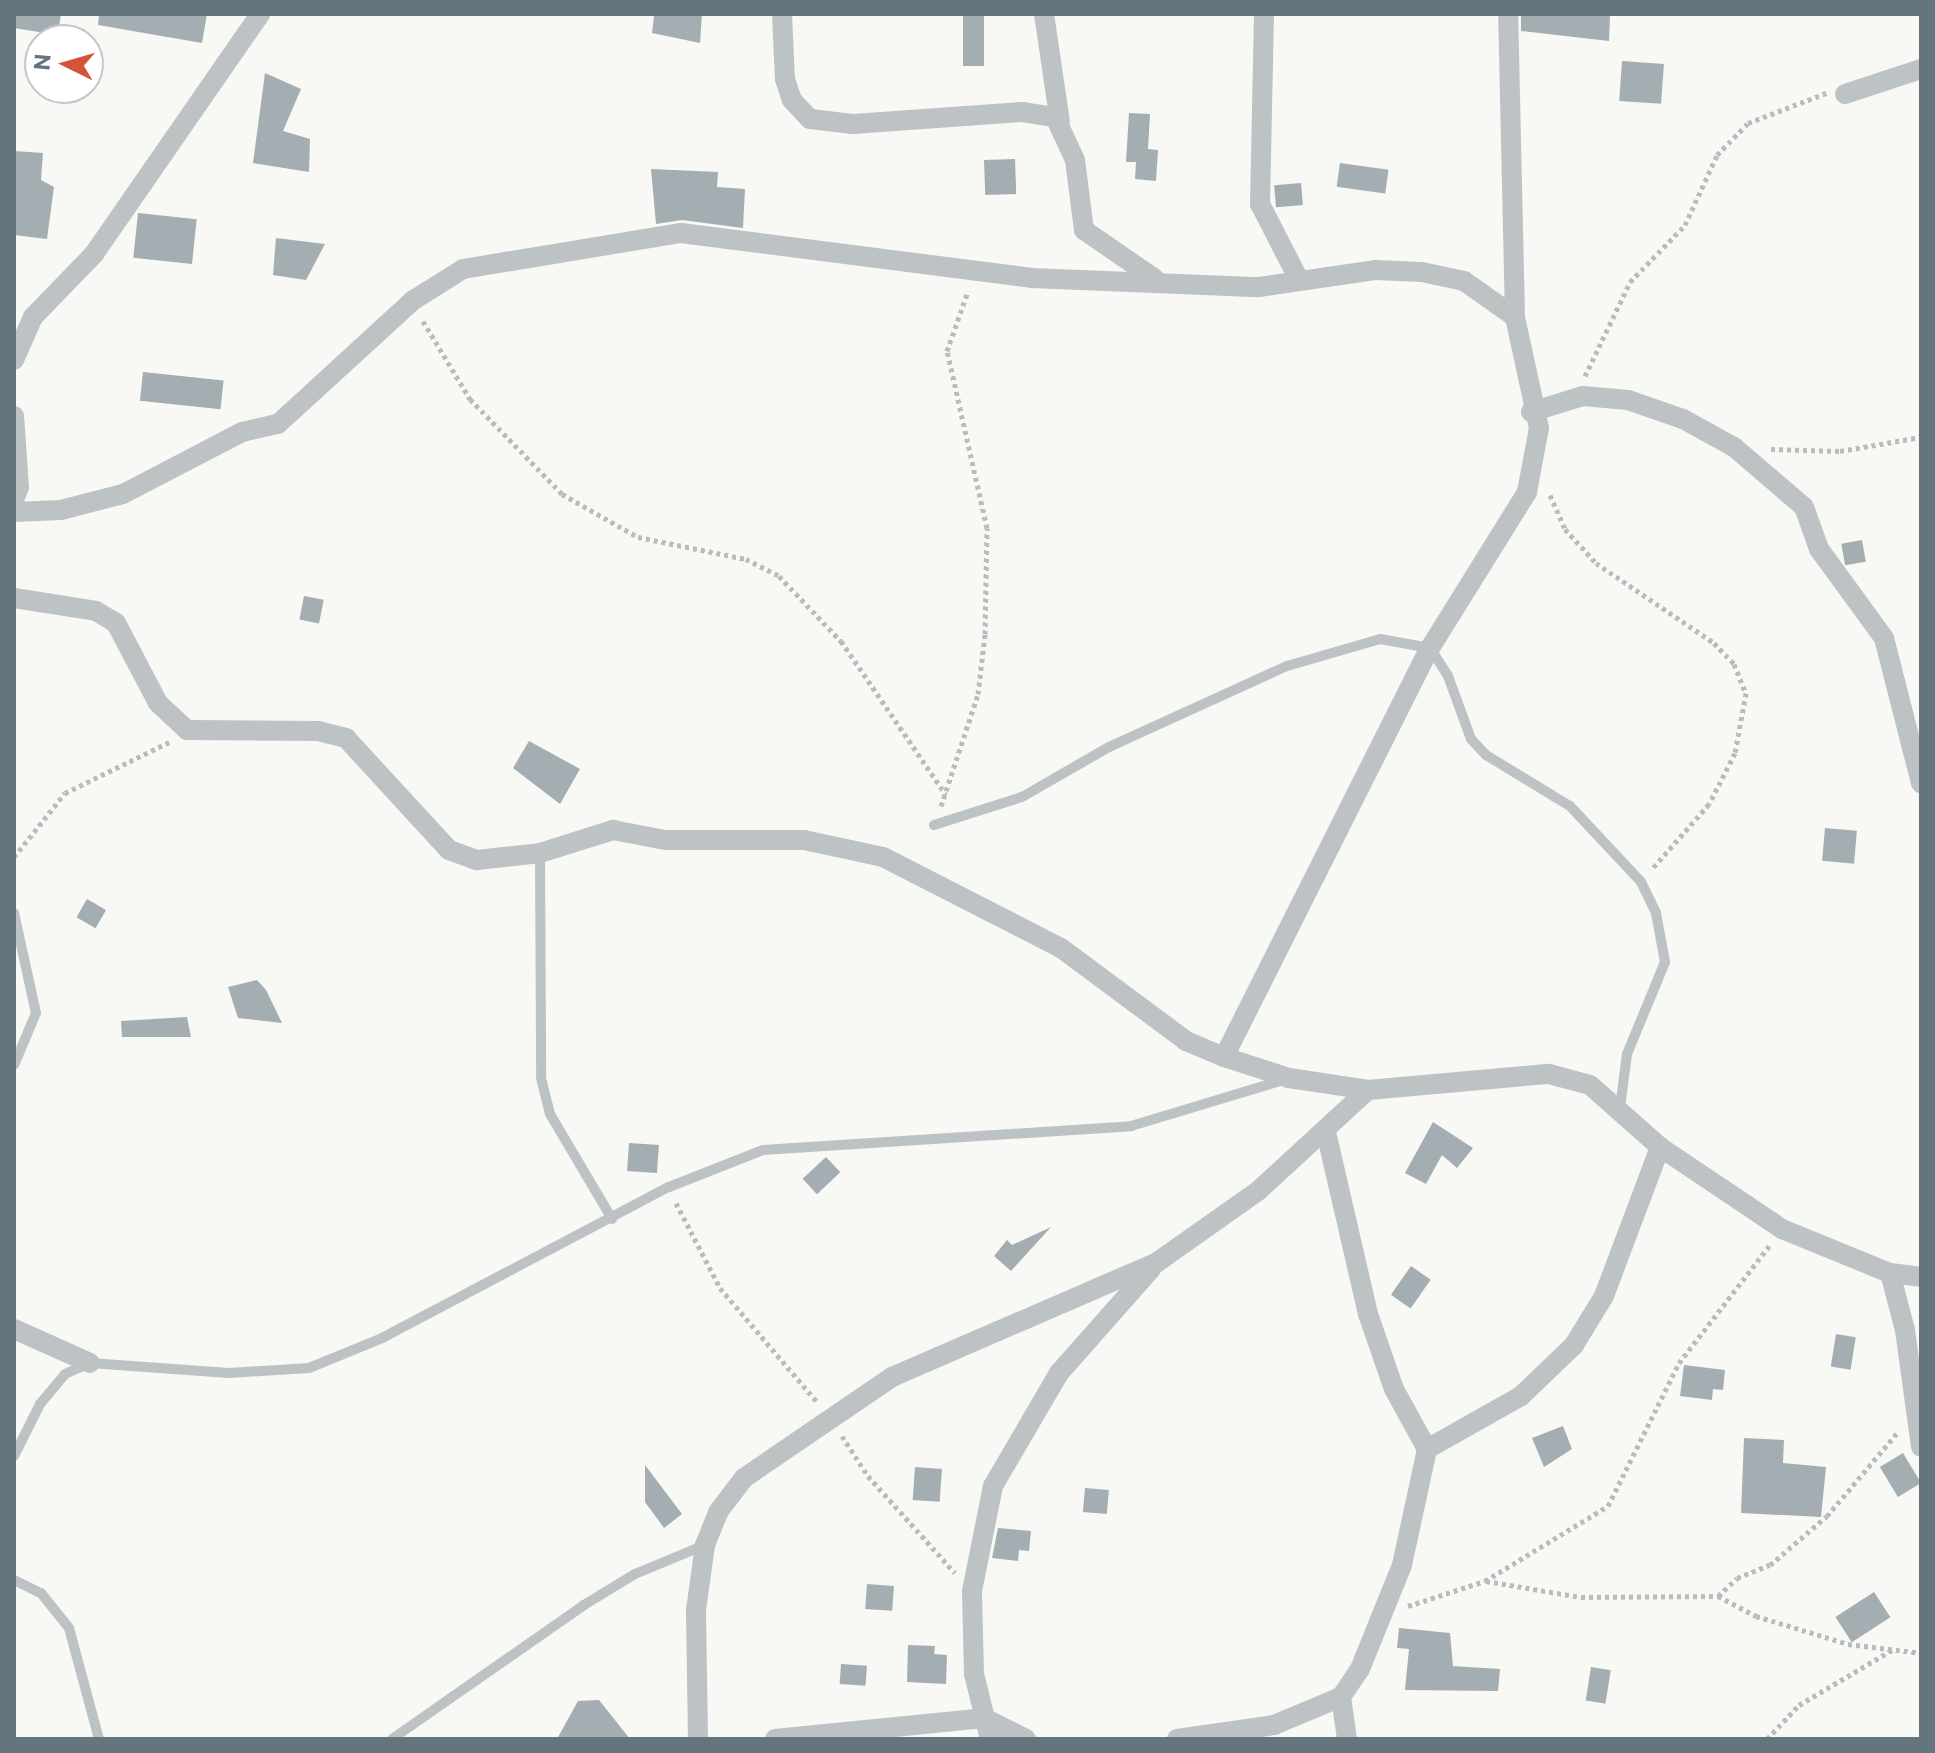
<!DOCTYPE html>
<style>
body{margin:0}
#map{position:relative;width:1935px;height:1753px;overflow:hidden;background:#f8f8f5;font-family:Commissioner,sans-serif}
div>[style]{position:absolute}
.building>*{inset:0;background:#a4adb2;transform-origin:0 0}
.path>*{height:5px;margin-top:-2.5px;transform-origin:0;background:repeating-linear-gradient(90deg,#b8bcbe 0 4px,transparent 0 8px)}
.service>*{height:10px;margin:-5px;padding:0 5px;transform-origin:5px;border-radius:5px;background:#bdc2c5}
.minor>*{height:20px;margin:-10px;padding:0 10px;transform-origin:10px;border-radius:10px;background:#bdc2c5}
span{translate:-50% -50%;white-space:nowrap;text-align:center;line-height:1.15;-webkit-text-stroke:8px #fff;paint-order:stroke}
.frame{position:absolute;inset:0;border:16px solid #65757e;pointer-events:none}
.north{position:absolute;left:24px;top:24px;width:80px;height:80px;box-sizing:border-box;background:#fff;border:2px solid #c1c8cb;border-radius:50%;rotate:275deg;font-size:22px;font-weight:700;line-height:32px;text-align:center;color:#65757e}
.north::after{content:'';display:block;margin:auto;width:28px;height:36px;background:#d55439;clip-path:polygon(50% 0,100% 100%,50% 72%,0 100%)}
</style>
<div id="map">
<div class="building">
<i style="clip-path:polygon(14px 14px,61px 14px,58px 35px,14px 28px)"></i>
<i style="clip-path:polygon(99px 14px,207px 14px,202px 43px,98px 25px)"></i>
<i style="clip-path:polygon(702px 14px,700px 43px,652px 33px,654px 16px)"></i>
<i style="left:963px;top:14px;width:21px;height:52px"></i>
<i style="clip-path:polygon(1521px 14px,1610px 16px,1609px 41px,1521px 31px)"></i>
<i style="left:1622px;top:61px;width:42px;height:40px;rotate:4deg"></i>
<i style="clip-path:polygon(265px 73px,301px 89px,283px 131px,310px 139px,309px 172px,253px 163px)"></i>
<i style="clip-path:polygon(1129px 113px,1150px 114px,1148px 149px,1158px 150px,1156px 181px,1135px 179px,1136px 162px,1126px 162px)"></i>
<i style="clip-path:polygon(14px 151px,43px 153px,41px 180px,54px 187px,47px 239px,14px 235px)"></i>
<i style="left:1015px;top:159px;width:35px;height:31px;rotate:88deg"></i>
<i style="left:1340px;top:163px;width:49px;height:24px;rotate:8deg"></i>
<i style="clip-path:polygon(651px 169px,718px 172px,717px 187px,745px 189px,743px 228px,682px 220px,656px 224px)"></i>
<i style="left:1301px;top:183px;width:22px;height:27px;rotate:85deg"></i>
<i style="left:138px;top:213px;width:59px;height:45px;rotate:6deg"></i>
<i style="clip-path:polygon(276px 238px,325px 244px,306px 280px,273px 275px)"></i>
<i style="left:143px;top:372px;width:81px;height:29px;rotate:6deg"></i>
<i style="left:1862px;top:540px;width:22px;height:21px;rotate:80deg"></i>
<i style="left:304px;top:596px;width:20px;height:24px;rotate:11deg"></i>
<i style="clip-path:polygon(529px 741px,580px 769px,560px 804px,513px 768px)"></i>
<i style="left:1825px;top:828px;width:32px;height:33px;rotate:5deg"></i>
<i style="left:87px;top:899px;width:22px;height:21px;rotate:30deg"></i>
<i style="clip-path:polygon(257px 980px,266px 990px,282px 1023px,238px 1018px,228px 987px)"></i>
<i style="clip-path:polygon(187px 1017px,191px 1037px,122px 1037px,121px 1021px)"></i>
<i style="clip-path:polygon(1433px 1122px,1473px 1148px,1457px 1168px,1442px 1155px,1426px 1184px,1405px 1173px)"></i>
<i style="left:629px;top:1143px;width:30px;height:28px;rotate:4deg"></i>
<i style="left:826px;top:1157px;width:21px;height:32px;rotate:47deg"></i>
<i style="clip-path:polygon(1051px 1227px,1011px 1271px,994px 1256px,1007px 1240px,1012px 1245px)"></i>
<i style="left:1411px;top:1266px;width:24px;height:35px;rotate:35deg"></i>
<i style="left:1836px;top:1334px;width:20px;height:33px;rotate:9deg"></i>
<i style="clip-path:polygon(1684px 1365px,1725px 1370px,1723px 1390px,1713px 1389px,1712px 1400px,1680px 1396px)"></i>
<i style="clip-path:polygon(1563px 1426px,1572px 1449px,1544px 1467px,1532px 1438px)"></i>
<i style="clip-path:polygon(1744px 1438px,1784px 1440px,1783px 1463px,1826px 1467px,1821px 1517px,1741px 1513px)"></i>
<i style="left:1903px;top:1453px;width:35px;height:27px;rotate:59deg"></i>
<i style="clip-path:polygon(645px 1465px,682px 1514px,664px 1528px,645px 1502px)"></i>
<i style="left:915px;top:1467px;width:27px;height:33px;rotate:4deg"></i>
<i style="left:1085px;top:1488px;width:24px;height:24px;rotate:5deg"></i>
<i style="clip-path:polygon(998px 1528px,1031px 1531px,1029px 1551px,1019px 1550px,1018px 1561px,992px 1558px)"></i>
<i style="left:867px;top:1584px;width:27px;height:25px;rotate:4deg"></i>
<i style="left:1874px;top:1592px;width:30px;height:46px;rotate:57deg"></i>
<i style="clip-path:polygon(1399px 1628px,1450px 1633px,1453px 1666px,1500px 1669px,1498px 1691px,1405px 1690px,1409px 1649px,1397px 1648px)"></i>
<i style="clip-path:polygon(908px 1645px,935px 1646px,934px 1654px,947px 1655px,946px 1684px,907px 1682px)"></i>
<i style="left:841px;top:1664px;width:26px;height:20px;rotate:4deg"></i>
<i style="left:1591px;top:1667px;width:20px;height:34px;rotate:9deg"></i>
<i style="clip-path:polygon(599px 1700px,630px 1739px,557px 1739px,578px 1701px)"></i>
</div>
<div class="path">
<i style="left:423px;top:321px;width:91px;rotate:58.9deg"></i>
<i style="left:470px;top:399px;width:132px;rotate:45.9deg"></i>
<i style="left:562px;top:494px;width:87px;rotate:29.5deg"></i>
<i style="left:638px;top:537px;width:110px;rotate:11.5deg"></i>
<i style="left:746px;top:559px;width:37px;rotate:27deg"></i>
<i style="left:779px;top:576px;width:90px;rotate:46.4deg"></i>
<i style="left:841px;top:641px;width:186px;rotate:55.7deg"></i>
<i style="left:1585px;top:376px;width:104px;rotate:-64.4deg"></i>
<i style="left:1630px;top:282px;width:79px;rotate:-46deg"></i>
<i style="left:1685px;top:225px;width:77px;rotate:-65.4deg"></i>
<i style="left:1717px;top:155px;width:45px;rotate:-45.9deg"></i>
<i style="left:1748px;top:123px;width:84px;rotate:-21deg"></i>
<i style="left:1771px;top:449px;width:69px;rotate:1.7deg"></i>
<i style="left:1840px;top:451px;width:82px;rotate:-9.8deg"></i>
<i style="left:1550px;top:495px;width:37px;rotate:66deg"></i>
<i style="left:1565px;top:529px;width:46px;rotate:47.6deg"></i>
<i style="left:1596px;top:563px;width:143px;rotate:34.1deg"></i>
<i style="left:1714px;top:643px;width:29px;rotate:46deg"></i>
<i style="left:1734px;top:664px;width:31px;rotate:68deg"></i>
<i style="left:1746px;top:693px;width:61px;rotate:100.4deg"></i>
<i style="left:1735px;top:753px;width:57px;rotate:117deg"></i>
<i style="left:1709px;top:804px;width:88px;rotate:131.3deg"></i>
<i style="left:941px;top:806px;width:118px;rotate:-71.7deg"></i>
<i style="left:978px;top:694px;width:60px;rotate:-83.3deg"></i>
<i style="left:985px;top:634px;width:106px;rotate:-88.9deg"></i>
<i style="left:987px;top:528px;width:181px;rotate:-102.7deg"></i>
<i style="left:947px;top:351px;width:64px;rotate:-70.7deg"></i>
<i style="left:14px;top:857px;width:82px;rotate:-51.4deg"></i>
<i style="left:65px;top:793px;width:116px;rotate:-26.1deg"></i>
<i style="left:676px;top:1203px;width:96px;rotate:62.6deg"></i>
<i style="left:720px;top:1288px;width:150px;rotate:49.6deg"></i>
<i style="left:842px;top:1436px;width:48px;rotate:57deg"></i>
<i style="left:868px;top:1476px;width:130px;rotate:48.1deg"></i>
<i style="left:1486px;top:1581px;width:96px;rotate:9.6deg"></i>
<i style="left:1581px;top:1597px;width:137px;rotate:-0.4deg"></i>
<i style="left:1718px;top:1596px;width:43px;rotate:27.8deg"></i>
<i style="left:1756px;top:1616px;width:96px;rotate:16.9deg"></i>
<i style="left:1848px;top:1644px;width:74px;rotate:7deg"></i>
<i style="left:1718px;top:1596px;width:26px;rotate:-43deg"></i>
<i style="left:1737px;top:1578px;width:35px;rotate:-22deg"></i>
<i style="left:1770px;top:1565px;width:75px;rotate:-40.7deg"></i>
<i style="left:1827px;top:1516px;width:110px;rotate:-49.8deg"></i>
<i style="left:1408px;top:1606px;width:81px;rotate:-18deg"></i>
<i style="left:1485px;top:1581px;width:144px;rotate:-31.4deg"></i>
<i style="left:1608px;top:1506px;width:160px;rotate:-63.6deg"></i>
<i style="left:1679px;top:1363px;width:148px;rotate:-52.4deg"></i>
<i style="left:1767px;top:1739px;width:47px;rotate:-46.7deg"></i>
<i style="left:1799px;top:1705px;width:108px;rotate:-30.6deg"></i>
</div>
<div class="service">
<i style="left:934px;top:825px;width:92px;rotate:-17.7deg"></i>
<i style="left:1022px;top:797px;width:100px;rotate:-29.9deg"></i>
<i style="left:1109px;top:747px;width:196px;rotate:-24.5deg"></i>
<i style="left:1287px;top:666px;width:97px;rotate:-16.2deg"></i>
<i style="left:1380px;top:639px;width:51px;rotate:10.2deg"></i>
<i style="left:1430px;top:648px;width:33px;rotate:57deg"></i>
<i style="left:1448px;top:676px;width:67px;rotate:69.9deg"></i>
<i style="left:1471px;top:739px;width:22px;rotate:47deg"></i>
<i style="left:1486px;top:755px;width:98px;rotate:31.3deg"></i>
<i style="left:1570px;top:806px;width:104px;rotate:46.9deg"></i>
<i style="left:1641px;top:882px;width:34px;rotate:64deg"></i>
<i style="left:1656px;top:913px;width:50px;rotate:79.6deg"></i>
<i style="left:1665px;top:962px;width:100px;rotate:112.4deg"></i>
<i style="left:1627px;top:1054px;width:54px;rotate:97.4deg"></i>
<i style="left:540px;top:853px;width:225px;rotate:89.7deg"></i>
<i style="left:541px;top:1078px;width:37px;rotate:76deg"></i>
<i style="left:550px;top:1114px;width:122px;rotate:59.4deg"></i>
<i style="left:14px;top:913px;width:102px;rotate:77.6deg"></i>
<i style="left:36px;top:1013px;width:56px;rotate:112.9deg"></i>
<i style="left:14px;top:1456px;width:58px;rotate:-63.4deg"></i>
<i style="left:40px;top:1404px;width:39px;rotate:-50deg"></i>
<i style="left:65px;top:1374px;width:27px;rotate:-24deg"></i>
<i style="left:90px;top:1363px;width:139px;rotate:4.1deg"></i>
<i style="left:229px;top:1373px;width:80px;rotate:-3.6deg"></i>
<i style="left:309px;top:1368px;width:79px;rotate:-22.3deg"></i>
<i style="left:382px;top:1338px;width:324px;rotate:-27.8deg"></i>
<i style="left:669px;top:1187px;width:101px;rotate:-21.5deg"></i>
<i style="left:763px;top:1150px;width:369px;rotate:-3.7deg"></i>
<i style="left:1131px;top:1126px;width:163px;rotate:-16.8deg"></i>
<i style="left:14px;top:1580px;width:30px;rotate:26deg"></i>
<i style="left:41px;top:1593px;width:45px;rotate:51.3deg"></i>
<i style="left:69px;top:1628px;width:115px;rotate:74.9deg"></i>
<i style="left:392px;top:1739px;width:234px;rotate:-34.9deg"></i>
<i style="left:584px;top:1605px;width:60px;rotate:-31.3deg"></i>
<i style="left:635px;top:1574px;width:76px;rotate:-22.5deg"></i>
</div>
<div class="minor">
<i style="left:782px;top:14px;width:65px;rotate:87.4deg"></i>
<i style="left:785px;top:79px;width:22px;rotate:72deg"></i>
<i style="left:792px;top:100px;width:26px;rotate:47deg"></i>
<i style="left:810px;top:119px;width:43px;rotate:6.6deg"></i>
<i style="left:853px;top:124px;width:169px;rotate:-4.1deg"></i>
<i style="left:1022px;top:112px;width:33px;rotate:9deg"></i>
<i style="left:1055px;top:117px;width:47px;rotate:65.1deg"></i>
<i style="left:1075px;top:160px;width:71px;rotate:82.7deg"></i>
<i style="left:1084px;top:230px;width:86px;rotate:34.6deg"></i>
<i style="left:1044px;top:14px;width:109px;rotate:81.6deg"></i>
<i style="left:1264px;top:14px;width:190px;rotate:91.2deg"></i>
<i style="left:1260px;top:204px;width:85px;rotate:62.8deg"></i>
<i style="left:1845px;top:94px;width:80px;rotate:-18.2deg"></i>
<i style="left:14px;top:360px;width:47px;rotate:-66.2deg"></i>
<i style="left:33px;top:317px;width:88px;rotate:-45.9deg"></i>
<i style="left:94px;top:254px;width:292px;rotate:-55.3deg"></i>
<i style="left:1531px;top:412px;width:54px;rotate:-17.1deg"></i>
<i style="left:1583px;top:396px;width:45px;rotate:5.1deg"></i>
<i style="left:1628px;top:400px;width:58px;rotate:19.1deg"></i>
<i style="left:1683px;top:419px;width:58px;rotate:28.8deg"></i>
<i style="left:1734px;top:447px;width:92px;rotate:40.6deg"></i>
<i style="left:1804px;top:507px;width:45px;rotate:70.3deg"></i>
<i style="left:1819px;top:549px;width:110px;rotate:53.9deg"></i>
<i style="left:1884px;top:638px;width:150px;rotate:75.7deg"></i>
<i style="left:14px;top:416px;width:71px;rotate:86deg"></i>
<i style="left:19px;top:487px;width:14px;rotate:111deg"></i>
<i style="left:14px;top:512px;width:47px;rotate:-2.4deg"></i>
<i style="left:61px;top:510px;width:64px;rotate:-14.5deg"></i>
<i style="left:123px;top:494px;width:134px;rotate:-27.5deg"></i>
<i style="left:242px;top:432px;width:37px;rotate:-13deg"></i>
<i style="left:278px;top:424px;width:182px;rotate:-42.5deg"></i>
<i style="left:412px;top:301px;width:60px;rotate:-32.1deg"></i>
<i style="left:463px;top:269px;width:221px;rotate:-9.4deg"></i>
<i style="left:681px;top:233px;width:353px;rotate:7.3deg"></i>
<i style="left:1031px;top:278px;width:228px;rotate:2.3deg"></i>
<i style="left:1259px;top:287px;width:117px;rotate:-8.3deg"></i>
<i style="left:1375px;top:270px;width:47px;rotate:2.4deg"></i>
<i style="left:1422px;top:272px;width:43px;rotate:12.1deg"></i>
<i style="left:1464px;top:281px;width:62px;rotate:35.2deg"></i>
<i style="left:14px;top:598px;width:83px;rotate:9deg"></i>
<i style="left:96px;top:611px;width:23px;rotate:31deg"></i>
<i style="left:116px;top:623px;width:90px;rotate:62.3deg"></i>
<i style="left:158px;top:703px;width:40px;rotate:43deg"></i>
<i style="left:187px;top:730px;width:131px;rotate:0.4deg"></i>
<i style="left:318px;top:731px;width:29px;rotate:14deg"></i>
<i style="left:346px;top:738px;width:152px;rotate:47.4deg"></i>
<i style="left:449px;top:850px;width:30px;rotate:20deg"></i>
<i style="left:477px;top:860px;width:63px;rotate:-6.3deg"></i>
<i style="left:540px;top:853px;width:77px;rotate:-17.5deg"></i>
<i style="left:613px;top:830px;width:53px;rotate:10.9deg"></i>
<i style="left:665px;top:840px;width:139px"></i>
<i style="left:804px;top:840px;width:81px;rotate:12.1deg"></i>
<i style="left:883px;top:857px;width:200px;rotate:27.1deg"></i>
<i style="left:1061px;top:948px;width:156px;rotate:36.6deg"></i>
<i style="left:1186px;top:1041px;width:41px;rotate:22.8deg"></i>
<i style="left:1224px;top:1057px;width:68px;rotate:17.9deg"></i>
<i style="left:1289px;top:1078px;width:80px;rotate:8.6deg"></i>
<i style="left:1368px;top:1090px;width:182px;rotate:-5.1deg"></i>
<i style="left:1549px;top:1074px;width:42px;rotate:15deg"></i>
<i style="left:1590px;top:1085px;width:94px;rotate:41.5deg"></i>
<i style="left:1660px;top:1147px;width:147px;rotate:33.9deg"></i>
<i style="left:1782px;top:1229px;width:117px;rotate:22.2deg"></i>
<i style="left:1890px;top:1273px;width:31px;rotate:7deg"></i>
<i style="left:1224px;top:1057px;width:458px;rotate:-63.3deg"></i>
<i style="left:1430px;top:648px;width:184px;rotate:-58.1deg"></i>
<i style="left:1527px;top:492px;width:65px;rotate:-79.4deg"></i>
<i style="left:1539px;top:428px;width:114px;rotate:-102.2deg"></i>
<i style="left:1515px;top:317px;width:303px;rotate:-91.3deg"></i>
<i style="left:1326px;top:1132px;width:187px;rotate:77deg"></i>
<i style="left:1368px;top:1314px;width:79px;rotate:70.9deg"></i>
<i style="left:1394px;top:1389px;width:68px;rotate:61.2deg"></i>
<i style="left:1890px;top:1273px;width:59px;rotate:75.3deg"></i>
<i style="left:1905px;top:1330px;width:118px;rotate:82.2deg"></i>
<i style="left:14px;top:1329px;width:83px;rotate:24.1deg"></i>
<i style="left:1341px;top:1697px;width:42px;rotate:81.9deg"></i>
<i style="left:698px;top:1739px;width:129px;rotate:-90.9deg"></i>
<i style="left:696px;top:1610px;width:66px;rotate:-82.1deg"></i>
<i style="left:705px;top:1545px;width:35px;rotate:-68deg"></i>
<i style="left:718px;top:1512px;width:43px;rotate:-52.6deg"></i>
<i style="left:744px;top:1478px;width:179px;rotate:-34.3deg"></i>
<i style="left:892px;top:1377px;width:288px;rotate:-23.4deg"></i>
<i style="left:1156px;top:1263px;width:125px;rotate:-35.2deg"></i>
<i style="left:1258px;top:1191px;width:149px;rotate:-42.6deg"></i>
<i style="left:775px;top:1739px;width:210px;rotate:-5.7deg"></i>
<i style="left:984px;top:1718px;width:47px;rotate:26.6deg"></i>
<i style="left:990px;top:1739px;width:67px;rotate:-103.8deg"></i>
<i style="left:974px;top:1674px;width:83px;rotate:-91.4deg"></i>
<i style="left:972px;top:1591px;width:107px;rotate:-78.7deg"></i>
<i style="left:993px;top:1486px;width:131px;rotate:-59.7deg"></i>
<i style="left:1059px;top:1373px;width:139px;rotate:-48.5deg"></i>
<i style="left:1177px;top:1739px;width:98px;rotate:-8.2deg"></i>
<i style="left:1274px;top:1725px;width:73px;rotate:-22.7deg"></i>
<i style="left:1341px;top:1697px;width:34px;rotate:-56deg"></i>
<i style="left:1360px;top:1669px;width:112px;rotate:-68deg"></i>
<i style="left:1402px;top:1565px;width:119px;rotate:-77.8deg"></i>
<i style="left:1427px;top:1449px;width:108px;rotate:-29.4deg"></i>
<i style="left:1521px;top:1396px;width:74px;rotate:-43.9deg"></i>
<i style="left:1574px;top:1345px;width:57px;rotate:-58.5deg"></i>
<i style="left:1604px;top:1296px;width:159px;rotate:-69.4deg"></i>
</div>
<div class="frame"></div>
<div class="north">N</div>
</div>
